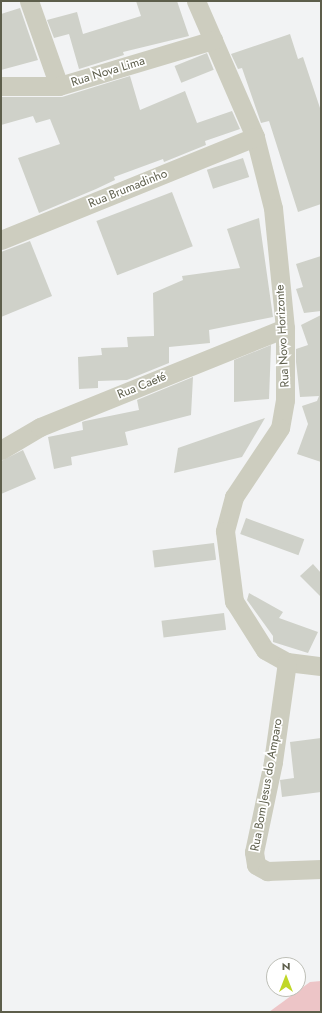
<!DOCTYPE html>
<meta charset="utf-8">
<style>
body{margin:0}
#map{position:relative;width:322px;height:1013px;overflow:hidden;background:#f2f3f4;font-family:Jost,sans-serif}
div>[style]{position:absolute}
.green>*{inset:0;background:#edc5c7}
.building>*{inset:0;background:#cfd1c9;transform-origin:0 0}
.minor>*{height:19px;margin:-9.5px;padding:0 9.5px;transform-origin:9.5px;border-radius:9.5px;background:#cdcdbf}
span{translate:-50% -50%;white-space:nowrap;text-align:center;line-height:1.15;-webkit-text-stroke:3.5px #fff;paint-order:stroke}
.street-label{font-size:12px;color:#5d5e4b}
.frame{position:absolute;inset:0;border:2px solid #5d5e4b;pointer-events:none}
.north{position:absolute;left:266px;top:957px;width:40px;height:40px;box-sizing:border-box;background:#fff;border:1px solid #bebfb7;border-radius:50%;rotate:0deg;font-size:11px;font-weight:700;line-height:16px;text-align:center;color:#5d5e4b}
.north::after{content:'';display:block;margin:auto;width:14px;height:18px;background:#c0d729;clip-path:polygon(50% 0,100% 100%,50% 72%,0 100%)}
</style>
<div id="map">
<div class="green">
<i style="clip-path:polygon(321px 981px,321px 1012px,269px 1012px,310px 982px)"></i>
</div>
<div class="building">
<i style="clip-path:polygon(136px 1px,177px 1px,189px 36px,123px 52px,124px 55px,79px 69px,69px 34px,54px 38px,47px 20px,77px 12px,83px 34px,141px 16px)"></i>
<i style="clip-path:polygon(20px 8px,38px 60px,1px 70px,1px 14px)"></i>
<i style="clip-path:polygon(290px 34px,298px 59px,303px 57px,321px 111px,321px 204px,298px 212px,269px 121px,261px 123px,242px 68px,238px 69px,231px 54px)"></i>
<i style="left:207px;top:53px;width:18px;height:35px;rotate:68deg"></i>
<i style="clip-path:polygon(130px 76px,140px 110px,185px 91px,197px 123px,232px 111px,240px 129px,205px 141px,206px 145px,164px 162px,163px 159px,114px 177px,115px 180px,96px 189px,39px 213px,18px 158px,60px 144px,50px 119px,36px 123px,33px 116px,1px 125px,1px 97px,62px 97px)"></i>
<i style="left:243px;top:158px;width:20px;height:38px;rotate:72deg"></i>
<i style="left:172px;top:192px;width:58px;height:81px;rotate:69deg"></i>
<i style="clip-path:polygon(259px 218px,273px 317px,209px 330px,210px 343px,169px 347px,169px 363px,127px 380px,98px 381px,98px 388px,79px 389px,78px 357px,102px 355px,101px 348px,128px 347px,127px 337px,154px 336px,153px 293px,183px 280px,182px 276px,240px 268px,227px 229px)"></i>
<i style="clip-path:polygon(30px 241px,52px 296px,1px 317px,1px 252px)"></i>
<i style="clip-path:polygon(321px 256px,321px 311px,304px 313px,296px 289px,303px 287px,296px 264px)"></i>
<i style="clip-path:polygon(321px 315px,321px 462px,297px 454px,308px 424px,302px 406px,317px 401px,319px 396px,300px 397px,296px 362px,296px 349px,308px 345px,301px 325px)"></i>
<i style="clip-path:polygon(271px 345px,269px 399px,234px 402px,234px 360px)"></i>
<i style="clip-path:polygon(193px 377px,191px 415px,125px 432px,128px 445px,71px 457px,72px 465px,54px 469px,48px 437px,83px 430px,82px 422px,85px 421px,139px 410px,137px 400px)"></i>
<i style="clip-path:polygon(265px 418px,242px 457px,174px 473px,178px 448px)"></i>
<i style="clip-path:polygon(23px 450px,36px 479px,1px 494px,1px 461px)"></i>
<i style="left:246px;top:518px;width:62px;height:17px;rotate:20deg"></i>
<i style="left:214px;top:543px;width:17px;height:62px;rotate:83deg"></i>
<i style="clip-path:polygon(313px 564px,321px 573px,321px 597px,300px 576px)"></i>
<i style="clip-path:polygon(249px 593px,283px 612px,279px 618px,318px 632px,308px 653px,273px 642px,273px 636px,247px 600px)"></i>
<i style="left:224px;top:613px;width:17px;height:63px;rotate:83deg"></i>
<i style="clip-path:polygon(321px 738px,321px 792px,282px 797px,280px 780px,294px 778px,290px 742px)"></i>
</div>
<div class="minor">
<i style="left:29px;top:1px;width:90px;rotate:70.6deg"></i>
<i style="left:196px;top:1px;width:148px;rotate:66.5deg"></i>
<i style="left:255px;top:137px;width:73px;rotate:75.8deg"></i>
<i style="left:273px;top:208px;width:121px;rotate:84.3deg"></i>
<i style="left:285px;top:328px;width:72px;rotate:90deg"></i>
<i style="left:285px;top:400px;width:28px;rotate:100deg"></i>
<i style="left:280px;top:428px;width:83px;rotate:123.7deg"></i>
<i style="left:234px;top:497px;width:35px;rotate:105deg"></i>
<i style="left:225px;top:531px;width:71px;rotate:82.7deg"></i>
<i style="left:234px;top:601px;width:58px;rotate:57.7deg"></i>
<i style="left:265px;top:650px;width:25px;rotate:29deg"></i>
<i style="left:287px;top:662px;width:34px;rotate:7deg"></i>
<i style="left:1px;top:86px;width:58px"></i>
<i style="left:59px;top:86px;width:161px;rotate:-16.6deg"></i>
<i style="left:1px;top:240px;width:274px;rotate:-22.1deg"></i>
<i style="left:1px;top:450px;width:45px;rotate:-30.5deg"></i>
<i style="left:40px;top:427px;width:264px;rotate:-22deg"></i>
<i style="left:287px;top:662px;width:101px;rotate:98deg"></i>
<i style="left:273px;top:762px;width:92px;rotate:101.9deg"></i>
<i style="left:254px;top:852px;width:13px;rotate:81deg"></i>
<i style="left:256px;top:865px;width:13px;rotate:29deg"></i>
<i style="left:267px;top:871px;width:54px;rotate:-2.1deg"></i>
</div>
<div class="street-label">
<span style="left:108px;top:72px;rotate:-17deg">Rua Nova Lima</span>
<span style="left:128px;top:189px;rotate:-22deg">Rua Brumadinho</span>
<span style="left:283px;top:336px;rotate:-93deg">Rua Novo Horizonte</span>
<span style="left:142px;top:386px;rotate:-22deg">Rua Caeté</span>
<span style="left:267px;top:785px;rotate:-80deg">Rua Bom Jesus do Amparo</span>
</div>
<div class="frame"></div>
<div class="north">N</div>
</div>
